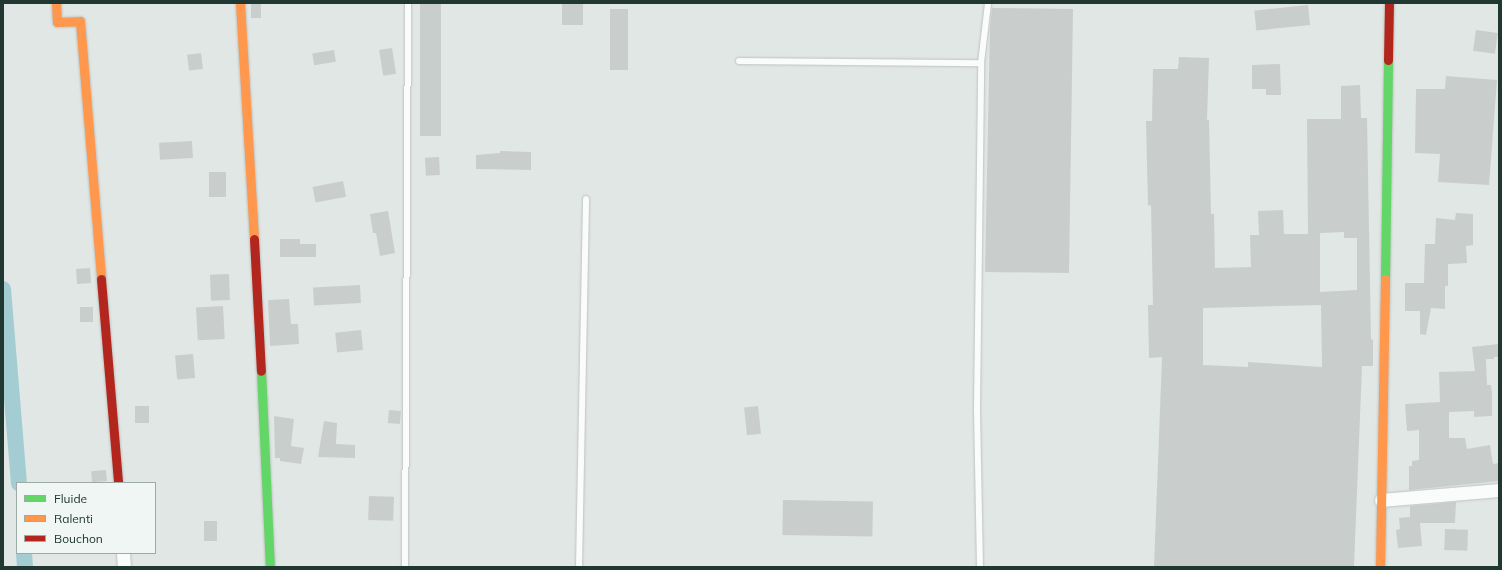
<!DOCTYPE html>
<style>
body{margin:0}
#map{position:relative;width:1502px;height:570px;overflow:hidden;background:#e1e7e4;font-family:Mulish,sans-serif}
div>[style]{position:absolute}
.canal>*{height:16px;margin:-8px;padding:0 8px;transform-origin:8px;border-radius:8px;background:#a4cdd3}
.building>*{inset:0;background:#c9cecc;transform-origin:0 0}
.roads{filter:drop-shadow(0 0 1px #bec3c1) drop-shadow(0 0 1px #bec3c1)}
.lane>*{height:6px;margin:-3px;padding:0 3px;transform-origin:3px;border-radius:3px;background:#fafbfb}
.street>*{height:13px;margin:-6.5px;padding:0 6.5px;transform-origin:6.5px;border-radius:6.5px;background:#fafbfb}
.fast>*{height:9px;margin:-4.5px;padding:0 4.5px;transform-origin:4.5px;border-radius:4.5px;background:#63d668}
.slow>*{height:9px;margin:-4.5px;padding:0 4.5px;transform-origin:4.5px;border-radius:4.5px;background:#ff974d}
.jam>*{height:9px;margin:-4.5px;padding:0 4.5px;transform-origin:4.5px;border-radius:4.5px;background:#b3261e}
span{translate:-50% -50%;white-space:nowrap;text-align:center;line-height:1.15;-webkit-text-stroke:4px #eff6f3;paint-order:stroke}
.frame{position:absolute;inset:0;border:4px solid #213832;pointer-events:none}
.legend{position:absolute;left:16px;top:482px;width:140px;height:72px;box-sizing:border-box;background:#eff6f3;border:1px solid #9daaa6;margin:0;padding:5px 7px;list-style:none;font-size:12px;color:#213832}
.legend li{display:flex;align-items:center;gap:8px;height:20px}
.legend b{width:20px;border:1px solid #9daaa6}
</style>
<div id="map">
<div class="canal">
<i style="left:3px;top:289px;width:195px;rotate:85.3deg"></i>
<i style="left:24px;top:553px;width:14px;rotate:86deg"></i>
</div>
<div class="building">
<i style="left:420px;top:3px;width:21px;height:133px"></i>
<i style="left:562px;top:3px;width:21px;height:22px"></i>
<i style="left:251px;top:4px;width:10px;height:14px"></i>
<i style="left:1308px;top:5px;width:20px;height:54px;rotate:84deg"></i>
<i style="clip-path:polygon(992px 8px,1073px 9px,1069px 273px,985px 272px,990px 27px)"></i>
<i style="left:610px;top:9px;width:18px;height:61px"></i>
<i style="left:1476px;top:30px;width:22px;height:21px;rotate:8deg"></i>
<i style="left:392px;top:48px;width:26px;height:13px;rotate:81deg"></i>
<i style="left:334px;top:50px;width:12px;height:22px;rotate:81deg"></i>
<i style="left:201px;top:53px;width:16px;height:14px;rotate:83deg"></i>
<i style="clip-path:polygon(evenodd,1179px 57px,1209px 58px,1207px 120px,1209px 120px,1211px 214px,1214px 214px,1215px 268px,1251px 267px,1250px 235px,1259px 235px,1258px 211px,1283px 210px,1284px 234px,1308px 234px,1307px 119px,1341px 119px,1341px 86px,1360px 85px,1361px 118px,1367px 118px,1371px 339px,1373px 340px,1373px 366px,1362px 366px,1354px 567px,1154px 567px,1162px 357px,1149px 358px,1148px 305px,1153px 305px,1151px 205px,1148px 206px,1146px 121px,1152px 121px,1153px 69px,1178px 69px,1179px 57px,1344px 232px,1344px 238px,1357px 238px,1357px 290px,1320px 292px,1320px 233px,1344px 232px,1179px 57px,1321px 305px,1322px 367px,1248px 362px,1248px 367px,1203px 365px,1203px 308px,1321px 305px)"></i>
<i style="clip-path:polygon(1280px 64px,1281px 95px,1266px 95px,1266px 89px,1252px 89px,1252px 65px)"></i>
<i style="clip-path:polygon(1446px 76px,1497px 80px,1489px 185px,1438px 182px,1440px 154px,1415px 153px,1416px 89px,1445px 89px)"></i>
<i style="left:192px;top:141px;width:17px;height:33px;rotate:87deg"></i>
<i style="clip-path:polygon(500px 151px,531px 152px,531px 170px,476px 169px,476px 155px,500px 153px)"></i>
<i style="left:439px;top:157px;width:18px;height:14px;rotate:87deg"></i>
<i style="left:209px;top:172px;width:17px;height:25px"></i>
<i style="left:343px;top:181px;width:16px;height:31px;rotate:79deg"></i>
<i style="clip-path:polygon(388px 211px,395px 253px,380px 256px,376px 233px,373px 233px,370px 214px)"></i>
<i style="clip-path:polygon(1456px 213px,1473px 214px,1473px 245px,1466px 246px,1467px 263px,1448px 264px,1448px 286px,1445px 286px,1445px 309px,1431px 308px,1426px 335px,1420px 334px,1420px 311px,1405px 311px,1405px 283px,1424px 283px,1425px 244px,1435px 244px,1436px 218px,1455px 220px)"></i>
<i style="clip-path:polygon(280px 239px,300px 239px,300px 244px,316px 244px,316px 257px,280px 257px)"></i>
<i style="left:90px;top:268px;width:15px;height:14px;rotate:86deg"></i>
<i style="left:229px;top:274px;width:26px;height:19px;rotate:88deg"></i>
<i style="left:360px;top:285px;width:18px;height:47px;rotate:87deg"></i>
<i style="clip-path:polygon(289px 299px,291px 324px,298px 324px,299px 344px,270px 346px,268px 300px)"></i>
<i style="left:223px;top:306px;width:33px;height:27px;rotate:87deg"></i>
<i style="left:80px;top:307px;width:13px;height:15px"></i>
<i style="left:361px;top:330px;width:20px;height:26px;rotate:84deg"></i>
<i style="clip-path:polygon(1499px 344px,1499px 357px,1494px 357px,1494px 359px,1486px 359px,1487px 385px,1491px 385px,1492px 393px,1492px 416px,1474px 417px,1474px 411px,1449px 412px,1449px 438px,1465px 438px,1467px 449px,1490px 445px,1493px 464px,1499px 463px,1499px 481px,1409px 490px,1409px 466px,1412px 466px,1412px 461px,1419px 460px,1419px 430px,1407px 431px,1405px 404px,1440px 402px,1439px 372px,1475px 371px,1472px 347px)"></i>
<i style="left:193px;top:354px;width:24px;height:18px;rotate:85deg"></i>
<i style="left:149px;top:406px;width:17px;height:14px;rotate:90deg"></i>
<i style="left:758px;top:406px;width:28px;height:14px;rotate:84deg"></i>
<i style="left:389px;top:410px;width:12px;height:13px;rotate:5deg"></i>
<i style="clip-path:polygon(274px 416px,294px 419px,291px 446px,304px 448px,301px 464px,280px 461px,280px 458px,275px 458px)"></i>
<i style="clip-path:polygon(324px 421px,337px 423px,336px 444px,355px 445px,355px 458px,318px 457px)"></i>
<i style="left:106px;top:470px;width:11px;height:15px;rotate:85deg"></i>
<i style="left:369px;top:496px;width:25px;height:24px;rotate:2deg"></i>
<i style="left:783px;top:500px;width:90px;height:35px;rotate:1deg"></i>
<i style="clip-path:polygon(1456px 502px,1455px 523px,1420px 523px,1422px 546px,1398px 548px,1396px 530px,1400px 529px,1399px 518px,1410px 517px,1410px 506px)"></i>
<i style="left:217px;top:521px;width:20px;height:13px;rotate:90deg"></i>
<i style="left:1445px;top:529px;width:23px;height:21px;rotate:2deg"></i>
</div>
<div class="roads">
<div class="lane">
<i style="left:739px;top:61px;width:242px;rotate:0.5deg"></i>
<i style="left:405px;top:567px;width:564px;rotate:-89.7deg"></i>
<i style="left:579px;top:567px;width:368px;rotate:-88.9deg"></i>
<i style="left:980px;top:567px;width:159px;rotate:-91.1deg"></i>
<i style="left:977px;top:408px;width:345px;rotate:-89.3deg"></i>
<i style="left:981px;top:63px;width:60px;rotate:-83.3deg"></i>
</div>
<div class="street">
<i style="left:1381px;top:500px;width:118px;rotate:-4.8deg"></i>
<i style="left:123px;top:553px;width:14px;rotate:86deg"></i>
</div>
<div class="fast">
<i style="left:1385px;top:279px;width:219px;rotate:-89.2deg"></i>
<i style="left:261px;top:371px;width:196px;rotate:87.4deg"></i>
</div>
<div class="slow">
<i style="left:56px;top:3px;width:19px;rotate:87deg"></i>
<i style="left:57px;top:22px;width:23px;rotate:-2deg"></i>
<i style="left:80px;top:21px;width:259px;rotate:85.3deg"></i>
<i style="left:240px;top:3px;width:236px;rotate:86.6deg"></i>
<i style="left:1380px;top:567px;width:288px;rotate:-89deg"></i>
</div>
<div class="jam">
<i style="left:1388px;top:60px;width:57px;rotate:-89deg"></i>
<i style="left:254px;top:239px;width:132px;rotate:87deg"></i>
<i style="left:101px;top:279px;width:205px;rotate:85.2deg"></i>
</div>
</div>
<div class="frame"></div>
<ul class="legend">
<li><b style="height:5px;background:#63d668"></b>Fluide</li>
<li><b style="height:5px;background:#ff974d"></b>Ralenti</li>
<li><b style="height:5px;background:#b3261e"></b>Bouchon</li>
</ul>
</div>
